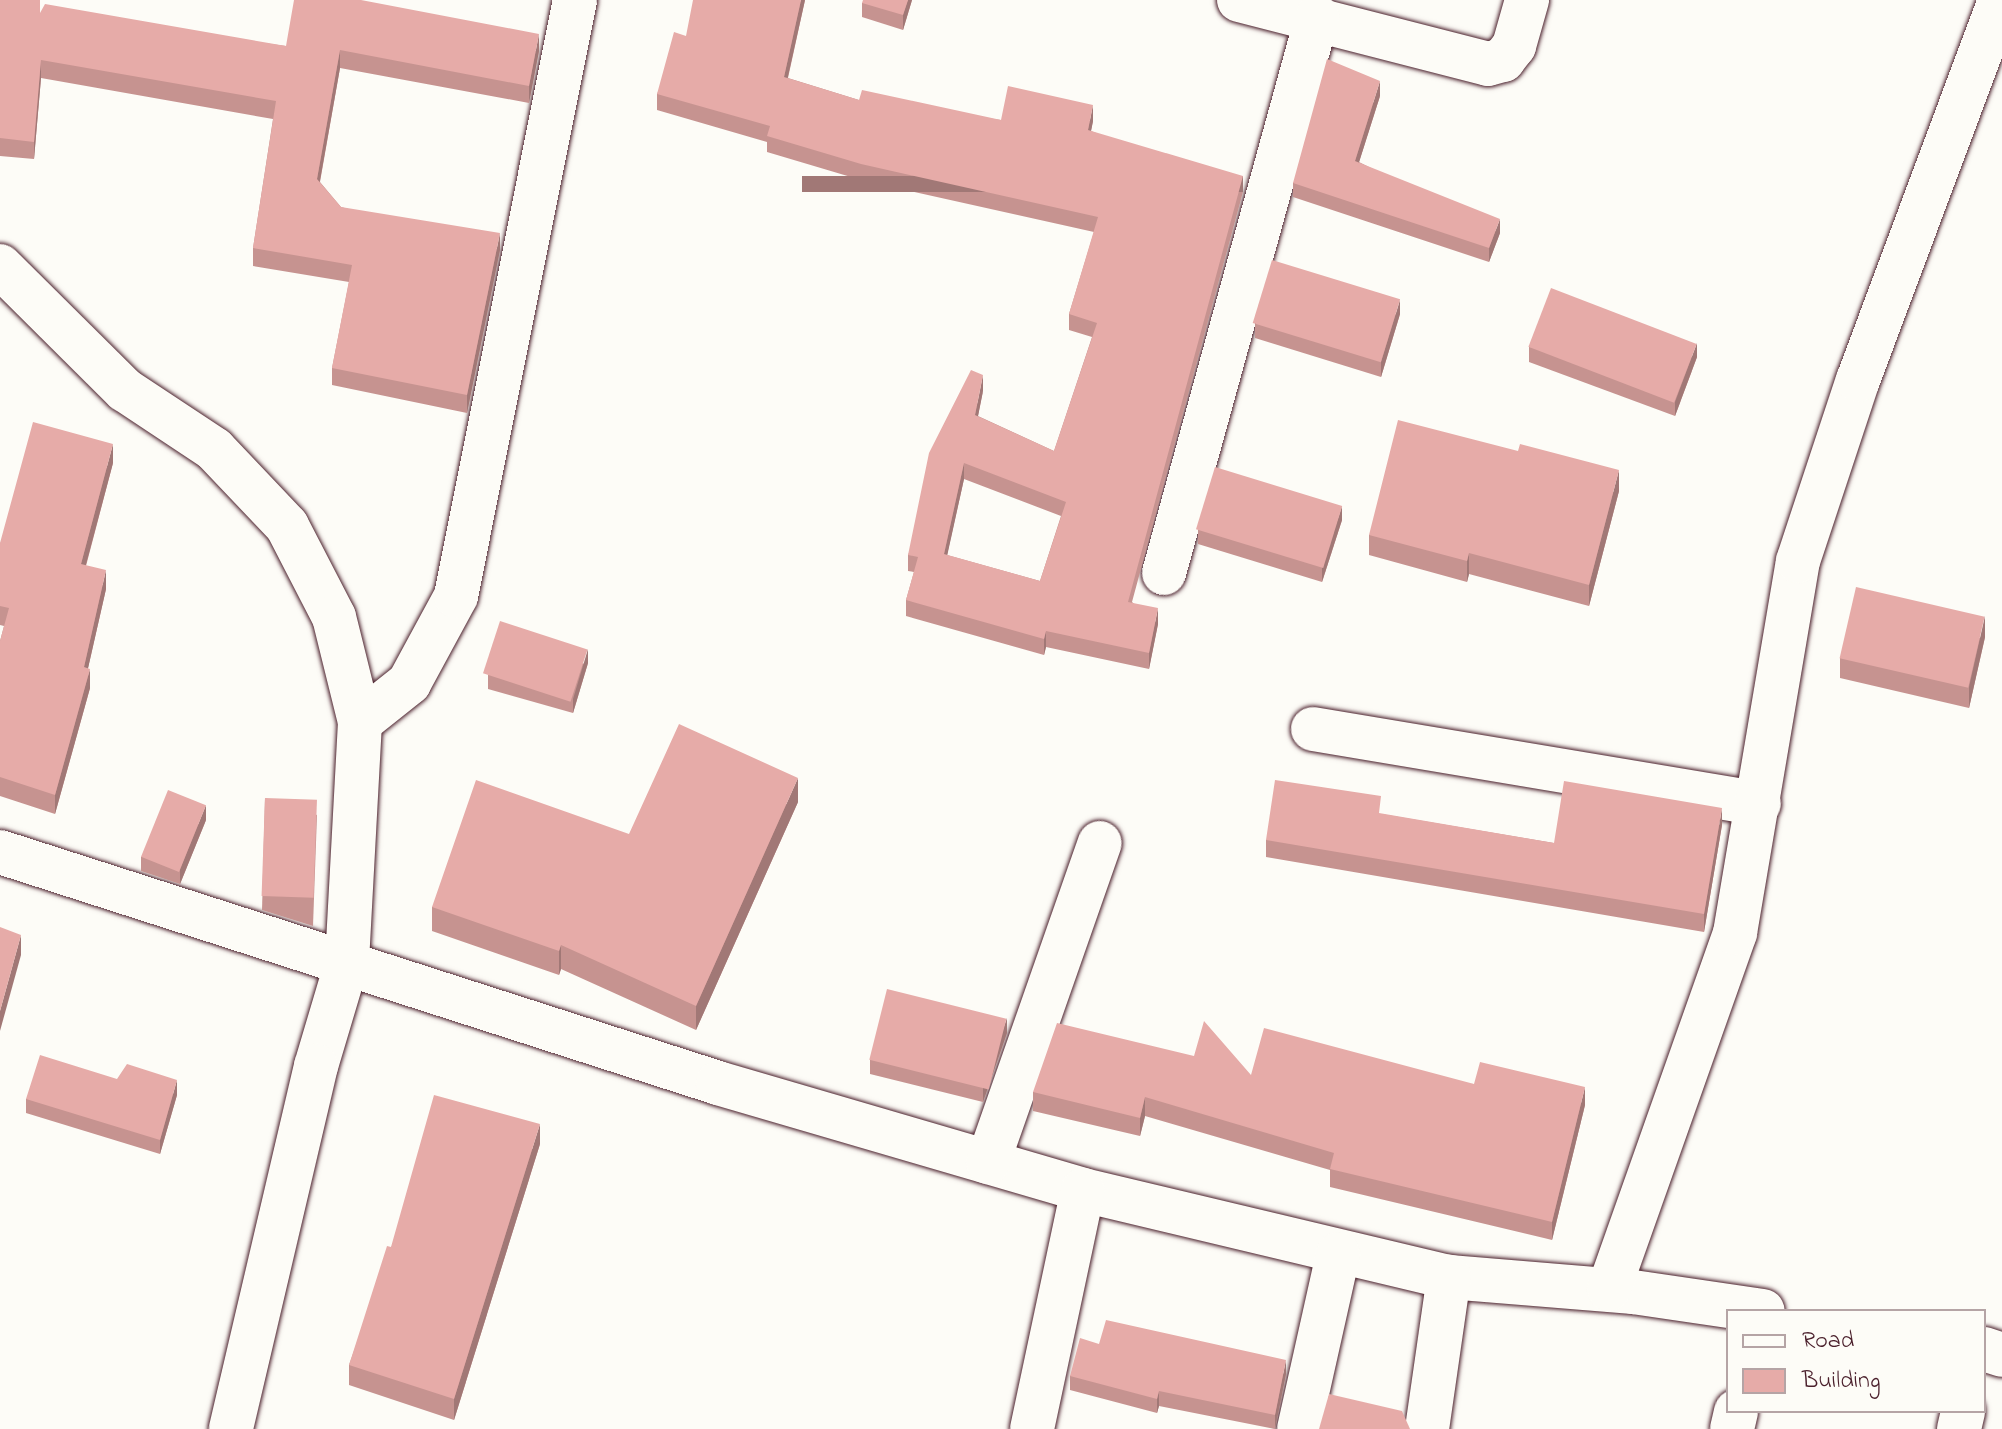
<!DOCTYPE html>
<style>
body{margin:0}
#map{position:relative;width:2002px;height:1429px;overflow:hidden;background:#fdfcf7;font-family:"Indie Flower",sans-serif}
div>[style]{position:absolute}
.roads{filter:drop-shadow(0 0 2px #4a1f2b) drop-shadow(0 0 2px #4a1f2b)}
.minor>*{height:44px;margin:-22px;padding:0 22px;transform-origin:22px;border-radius:22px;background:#fdfcf7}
.wall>*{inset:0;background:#c69390}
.shaded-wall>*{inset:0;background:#a17876;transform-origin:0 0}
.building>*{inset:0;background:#e6aba8;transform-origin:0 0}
span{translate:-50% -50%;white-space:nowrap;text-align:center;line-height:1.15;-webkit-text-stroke:7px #fdfcf7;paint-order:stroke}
.legend{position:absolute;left:1726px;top:1309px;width:260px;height:104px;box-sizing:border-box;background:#fdfcf7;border:2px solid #b5a4a5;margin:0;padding:10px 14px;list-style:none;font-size:24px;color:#4a1f2b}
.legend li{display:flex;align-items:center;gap:16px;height:40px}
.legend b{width:40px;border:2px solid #b5a4a5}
</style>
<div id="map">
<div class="roads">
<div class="minor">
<i style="left:1239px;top:0;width:257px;rotate:14.4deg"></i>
<i style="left:1488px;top:64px;width:16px;rotate:-15deg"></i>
<i style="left:1503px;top:60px;width:18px;rotate:-52deg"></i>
<i style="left:1514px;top:46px;width:48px;rotate:-74.2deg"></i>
<i style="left:0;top:266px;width:176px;rotate:44.8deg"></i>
<i style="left:125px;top:390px;width:107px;rotate:33.5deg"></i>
<i style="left:214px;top:449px;width:106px;rotate:46.5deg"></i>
<i style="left:287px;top:526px;width:102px;rotate:62.7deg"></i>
<i style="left:334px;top:617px;width:108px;rotate:76.1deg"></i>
<i style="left:360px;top:722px;width:240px;rotate:93.1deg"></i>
<i style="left:347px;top:962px;width:109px;rotate:106.6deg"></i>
<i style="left:316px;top:1066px;width:373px;rotate:103.2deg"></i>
<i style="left:1164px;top:573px;width:577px;rotate:-74.61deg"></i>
<i style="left:360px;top:722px;width:63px;rotate:-38.5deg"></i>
<i style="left:409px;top:683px;width:99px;rotate:-61.6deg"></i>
<i style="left:456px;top:596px;width:608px;rotate:-78.71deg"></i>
<i style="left:1313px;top:729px;width:452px;rotate:9.5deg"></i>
<i style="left:0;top:852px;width:754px;rotate:17.83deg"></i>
<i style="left:718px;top:1083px;width:380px;rotate:16.3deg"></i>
<i style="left:1083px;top:1190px;width:376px;rotate:13.4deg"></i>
<i style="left:1449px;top:1277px;width:185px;rotate:4.7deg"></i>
<i style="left:1633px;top:1292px;width:131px;rotate:8.3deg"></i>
<i style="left:988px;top:1162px;width:338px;rotate:-70.7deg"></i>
<i style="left:1609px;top:1289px;width:378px;rotate:-70.5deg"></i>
<i style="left:1735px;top:933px;width:377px;rotate:-80.4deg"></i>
<i style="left:1798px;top:561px;width:191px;rotate:-71.7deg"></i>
<i style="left:1858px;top:380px;width:406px;rotate:-69.5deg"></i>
<i style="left:1984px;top:1349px;width:19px;rotate:18deg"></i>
<i style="left:1032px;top:1429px;width:244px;rotate:-78deg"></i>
<i style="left:1299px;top:1429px;width:179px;rotate:-77.4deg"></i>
<i style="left:1427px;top:1429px;width:154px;rotate:-81.8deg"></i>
<i style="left:1732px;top:1429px;width:18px;rotate:-77deg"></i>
<i style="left:1959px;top:1429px;width:18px;rotate:-77deg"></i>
</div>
</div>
<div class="wall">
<i style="clip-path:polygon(0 0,40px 13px,286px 46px,539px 51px,529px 103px,340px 68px,320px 182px,341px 207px,500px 250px,467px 413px,332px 385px,332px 368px,349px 282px,253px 266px,253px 248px,273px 119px,41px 78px,34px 159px,0 156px)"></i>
<i style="clip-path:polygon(evenodd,805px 0,788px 78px,859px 100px,1001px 120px,1093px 121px,1091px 131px,1243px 192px,1132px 602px,1158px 624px,1149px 669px,1046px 647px,1044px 655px,906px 616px,906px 600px,914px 572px,908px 571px,908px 555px,983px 391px,978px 416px,1054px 451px,1092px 337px,1069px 330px,1069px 314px,1094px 232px,861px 180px,767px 152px,767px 142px,657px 110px,657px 94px,686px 36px,805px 0,964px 479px,1061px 516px,1040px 581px,947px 555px,964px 479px)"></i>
<i style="clip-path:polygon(912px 0,903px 30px,862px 17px,862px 3px)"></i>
<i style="clip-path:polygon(1380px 96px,1359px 162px,1500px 233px,1489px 262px,1293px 197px,1293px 183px)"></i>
<i style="clip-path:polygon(1400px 314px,1381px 377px,1255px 338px,1255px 324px)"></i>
<i style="clip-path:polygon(1529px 347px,1697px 357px,1675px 416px,1529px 362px)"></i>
<i style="clip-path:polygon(113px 463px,86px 566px,106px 589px,88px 668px,90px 688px,55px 814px,0 796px,0 641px,4px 626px,0 625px,0 543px)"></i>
<i style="clip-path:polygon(1619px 491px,1589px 606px,1469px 574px,1467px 582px,1369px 555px,1369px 535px)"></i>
<i style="clip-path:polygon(1342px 520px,1322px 582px,1198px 544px,1198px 530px)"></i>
<i style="clip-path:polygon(1985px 637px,1969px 708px,1840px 678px,1840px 658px)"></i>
<i style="clip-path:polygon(588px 663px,573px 713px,488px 689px,488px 675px)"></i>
<i style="clip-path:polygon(265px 798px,317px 815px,313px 926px,262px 910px)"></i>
<i style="clip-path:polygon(798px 802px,696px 1030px,561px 969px,559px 975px,432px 931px,432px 907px,629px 834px)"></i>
<i style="clip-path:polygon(1381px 814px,1554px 843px,1722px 825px,1704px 932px,1266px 857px,1266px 840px)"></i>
<i style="clip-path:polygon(206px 820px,180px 884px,141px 871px,141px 857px)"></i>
<i style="clip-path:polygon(1007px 1033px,983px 1102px,870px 1074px,870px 1060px)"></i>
<i style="clip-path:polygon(1251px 1075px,1474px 1084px,1585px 1105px,1552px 1240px,1330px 1187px,1330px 1170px,1145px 1116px,1140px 1136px,1033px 1111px,1033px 1092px)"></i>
<i style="clip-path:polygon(117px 1079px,177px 1095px,160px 1154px,26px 1113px,26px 1099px)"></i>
<i style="clip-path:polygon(540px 1144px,454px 1420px,349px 1385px,349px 1365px,391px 1247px)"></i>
<i style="clip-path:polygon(1099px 1344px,1286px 1374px,1275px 1429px,1159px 1406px,1157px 1413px,1070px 1390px,1070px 1376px)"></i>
</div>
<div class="shaded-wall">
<i style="clip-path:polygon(801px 0,805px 0,784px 94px,784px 77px)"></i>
<i style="clip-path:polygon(908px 0,912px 0,903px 30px,903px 15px)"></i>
<i style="clip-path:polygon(539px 34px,539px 51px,529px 103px,529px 86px)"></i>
<i style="clip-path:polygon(340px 50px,340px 68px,317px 197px,317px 179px)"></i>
<i style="clip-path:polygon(41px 60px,41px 78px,34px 159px,34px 142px)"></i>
<i style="clip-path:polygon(1380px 81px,1380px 96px,1355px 175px,1355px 161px)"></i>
<i style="clip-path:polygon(1093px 105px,1093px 121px,1088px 146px,1088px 130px)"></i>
<i style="left:1243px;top:176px;width:16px;height:441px;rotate:90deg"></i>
<i style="clip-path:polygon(1500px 219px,1500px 233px,1489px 262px,1489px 248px)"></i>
<i style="clip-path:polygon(500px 233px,500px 250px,467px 413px,467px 395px)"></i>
<i style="clip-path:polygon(1400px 300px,1400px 314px,1381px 377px,1381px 362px)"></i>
<i style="clip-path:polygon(1697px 343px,1697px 357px,1675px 416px,1675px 402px)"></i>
<i style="clip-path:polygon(983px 375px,983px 391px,975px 431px,975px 415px)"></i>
<i style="clip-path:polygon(113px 444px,113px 463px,81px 583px,81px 564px)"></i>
<i style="clip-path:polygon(964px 463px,964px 479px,944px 570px,944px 554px)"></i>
<i style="clip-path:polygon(1619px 470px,1619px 491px,1589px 606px,1589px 585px)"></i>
<i style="clip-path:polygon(1342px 506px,1342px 520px,1322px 582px,1322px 568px)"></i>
<i style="clip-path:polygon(1469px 553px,1469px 574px,1467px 582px,1467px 561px)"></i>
<i style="clip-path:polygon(106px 570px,106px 589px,84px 686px,84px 667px)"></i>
<i style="clip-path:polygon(1158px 608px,1158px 624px,1149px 669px,1149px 653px)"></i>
<i style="clip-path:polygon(1985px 616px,1985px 637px,1969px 708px,1969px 687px)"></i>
<i style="clip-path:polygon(1046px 631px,1046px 647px,1044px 655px,1044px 639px)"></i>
<i style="clip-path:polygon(588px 649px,588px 663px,573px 713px,573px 699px)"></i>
<i style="clip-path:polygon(90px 669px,90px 688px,55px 814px,55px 795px)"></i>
<i style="clip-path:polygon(798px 778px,798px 802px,696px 1030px,696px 1006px)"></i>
<i style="clip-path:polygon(206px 805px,206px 820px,180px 884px,180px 869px)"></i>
<i style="clip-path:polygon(1722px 808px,1722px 825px,1704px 932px,1704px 914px)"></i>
<i style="clip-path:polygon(21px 935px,21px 955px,0 1031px,0 1011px)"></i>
<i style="clip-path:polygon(561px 945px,561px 969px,559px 975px,559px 951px)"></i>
<i style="clip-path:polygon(1007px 1018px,1007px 1033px,983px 1102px,983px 1087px)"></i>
<i style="clip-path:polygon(177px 1080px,177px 1095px,160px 1154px,160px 1140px)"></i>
<i style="clip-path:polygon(1585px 1087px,1585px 1105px,1552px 1240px,1552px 1222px)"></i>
<i style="clip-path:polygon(1145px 1097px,1145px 1116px,1140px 1136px,1140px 1118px)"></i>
<i style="clip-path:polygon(540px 1124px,540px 1144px,454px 1420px,454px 1399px)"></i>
<i style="clip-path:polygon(1286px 1360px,1286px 1374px,1275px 1429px,1275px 1415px)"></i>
<i style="clip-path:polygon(1159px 1391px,1159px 1406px,1157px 1413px,1157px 1399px)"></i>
</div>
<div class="building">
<i style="clip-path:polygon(0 0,40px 0,40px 13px,45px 4px,286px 46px,294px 0,361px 0,539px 34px,529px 86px,340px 50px,317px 179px,341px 207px,500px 233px,467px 395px,332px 368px,352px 265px,253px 248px,276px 101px,41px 60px,34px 142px,0 138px)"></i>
<i style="clip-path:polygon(evenodd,693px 0,801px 0,784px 77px,859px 100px,862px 90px,1001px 120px,1008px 86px,1093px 105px,1088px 130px,1243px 176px,1128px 602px,1158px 608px,1149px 653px,1046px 631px,1044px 639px,906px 600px,918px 557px,908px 555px,929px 453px,971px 370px,983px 375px,975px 415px,1054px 451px,1097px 323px,1069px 314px,1098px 217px,861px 164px,767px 136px,770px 126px,657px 94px,674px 32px,686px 36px,693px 0,964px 463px,1066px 502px,1040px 581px,944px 554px,964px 463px)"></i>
<i style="clip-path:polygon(863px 0,908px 0,903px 15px,862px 3px)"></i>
<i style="clip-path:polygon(1327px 59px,1380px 81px,1355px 161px,1500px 219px,1489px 248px,1293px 183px)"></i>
<i style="left:1272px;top:260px;width:134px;height:66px;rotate:17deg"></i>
<i style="left:1551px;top:288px;width:156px;height:63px;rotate:21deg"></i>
<i style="clip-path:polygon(1398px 420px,1518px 451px,1520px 444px,1619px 470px,1589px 585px,1469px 553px,1467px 561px,1369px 535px)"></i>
<i style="clip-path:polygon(33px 422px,113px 444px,81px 564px,106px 570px,84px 667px,90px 669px,55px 795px,0 777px,0 641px,9px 608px,0 606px,0 543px)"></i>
<i style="left:1215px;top:467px;width:133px;height:65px;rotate:17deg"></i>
<i style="left:1856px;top:587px;width:132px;height:73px;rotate:13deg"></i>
<i style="left:500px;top:621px;width:92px;height:55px;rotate:18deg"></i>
<i style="clip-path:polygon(679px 724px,798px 778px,696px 1006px,561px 945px,559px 951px,432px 907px,476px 780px,629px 834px)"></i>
<i style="clip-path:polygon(1275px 780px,1381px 796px,1379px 813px,1554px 843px,1564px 781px,1722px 808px,1704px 914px,1266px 840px)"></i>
<i style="left:168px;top:790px;width:41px;height:72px;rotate:22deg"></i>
<i style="left:265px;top:798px;width:52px;height:98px;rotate:2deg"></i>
<i style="clip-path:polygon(0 927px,21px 935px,0 1011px)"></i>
<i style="left:887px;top:989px;width:123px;height:73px;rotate:14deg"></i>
<i style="clip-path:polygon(1204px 1021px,1251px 1075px,1264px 1028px,1474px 1084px,1480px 1062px,1585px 1087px,1552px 1222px,1330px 1169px,1334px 1153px,1145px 1097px,1140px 1118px,1033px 1092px,1057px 1023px,1194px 1056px)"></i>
<i style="clip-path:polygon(40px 1055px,117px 1079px,127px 1064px,177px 1080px,160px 1140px,26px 1099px)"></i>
<i style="clip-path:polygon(434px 1095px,540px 1124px,454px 1399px,349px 1365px,387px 1246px,391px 1247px)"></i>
<i style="clip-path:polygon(1106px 1320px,1286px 1360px,1275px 1415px,1159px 1391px,1157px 1399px,1070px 1376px,1080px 1338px,1099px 1344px)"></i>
<i style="clip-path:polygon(1329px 1394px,1402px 1411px,1410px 1429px,1319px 1429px)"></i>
</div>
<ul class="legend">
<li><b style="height:10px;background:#fdfcf7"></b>Road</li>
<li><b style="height:22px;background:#e6aba8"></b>Building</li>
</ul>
</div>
